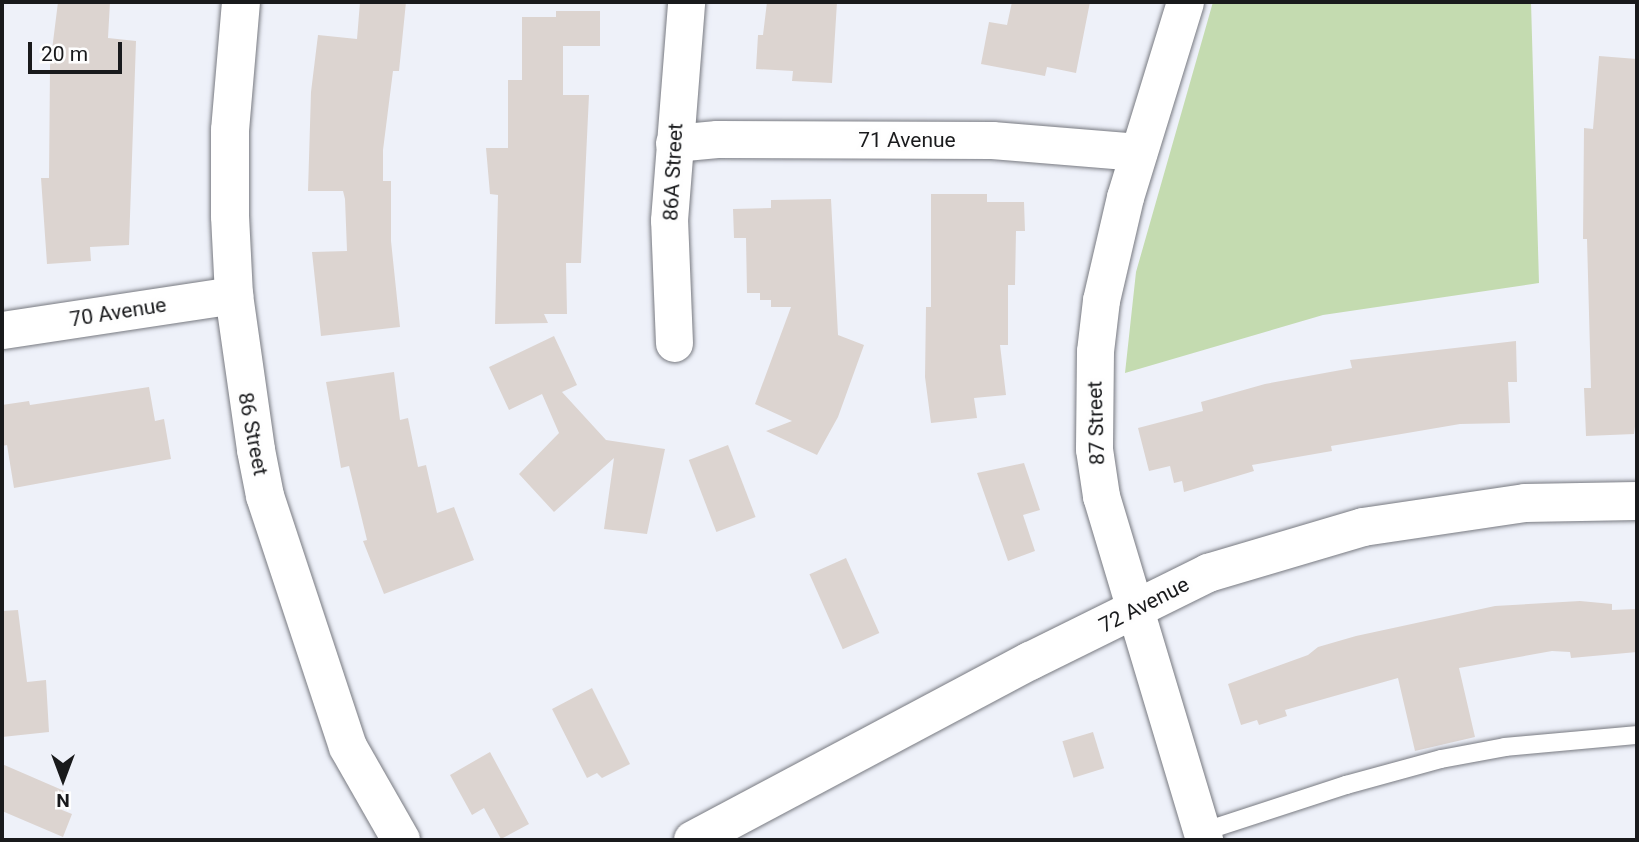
<!DOCTYPE html>
<style>
body{margin:0}
#map{position:relative;width:1639px;height:842px;overflow:hidden;background:#eef1f9;font-family:Roboto,sans-serif}
div>[style]{position:absolute}
.green>*{inset:0;background:#c4dbb0}
.building>*{inset:0;background:#dcd4d0;transform-origin:0 0}
.roads{filter:drop-shadow(0 0 2px #787a81) drop-shadow(0 0 2px #787a81)}
.service>*{height:18px;margin:-9px;padding:0 9px;transform-origin:9px;border-radius:9px;background:#fff}
.minor>*{height:37px;margin:-18.5px;padding:0 18.5px;transform-origin:18.5px;border-radius:18.5px;background:#fff}
.tertiary>*{height:38px;margin:-19px;padding:0 19px;transform-origin:19px;border-radius:19px;background:#fff}
span{translate:-50% -50%;white-space:nowrap;text-align:center;line-height:1.15;-webkit-text-stroke:7px #fefefe;paint-order:stroke}
.street-label{font-size:21px;color:#191a1c}
.frame{position:absolute;inset:0;border:4px solid #191a1c;pointer-events:none}
.north{position:absolute;left:28px;top:744px;width:70px;height:70px;-webkit-text-stroke:5px #fefefe;paint-order:stroke;rotate:180deg;font-size:19px;font-weight:700;line-height:28px;text-align:center;color:#191a1c}
.north::after{content:'';display:block;margin:auto;width:24px;height:32px;background:#191a1c;clip-path:polygon(50% 0,100% 100%,50% 72%,0 100%)}
.scale{position:absolute;left:28px;top:42px;width:94px;height:32px;box-sizing:border-box;border:4px solid #191a1c;border-top:0;padding-left:9px;font-size:21px;line-height:24px;white-space:nowrap;color:#191a1c;-webkit-text-stroke:5px #fefefe;paint-order:stroke}
</style>
<div id="map">
<div class="green">
<i style="clip-path:polygon(1213px 2px,1531px 2px,1539px 283px,1323px 315px,1125px 373px,1136px 272px)"></i>
</div>
<div class="building">
<i style="clip-path:polygon(58px 2px,110px 2px,108px 38px,136px 41px,129px 245px,90px 247px,91px 261px,47px 264px,41px 178px,49px 178px,50px 66px)"></i>
<i style="clip-path:polygon(360px 2px,406px 2px,399px 71px,393px 71px,383px 150px,383px 181px,391px 181px,391px 241px,400px 327px,321px 336px,312px 252px,347px 251px,345px 199px,343px 191px,308px 191px,311px 92px,318px 35px,357px 39px)"></i>
<i style="clip-path:polygon(767px 2px,837px 2px,832px 83px,792px 81px,793px 71px,756px 69px,758px 35px,763px 35px)"></i>
<i style="clip-path:polygon(1012px 2px,1090px 2px,1076px 73px,1047px 67px,1045px 76px,981px 64px,989px 22px,1007px 25px)"></i>
<i style="clip-path:polygon(556px 11px,600px 11px,600px 46px,563px 46px,563px 95px,589px 95px,581px 263px,566px 263px,567px 314px,544px 314px,548px 323px,495px 324px,498px 195px,490px 194px,486px 148px,508px 148px,508px 80px,522px 80px,522px 17px,556px 17px)"></i>
<i style="clip-path:polygon(1599px 56px,1637px 59px,1637px 412px,1634px 434px,1586px 436px,1584px 388px,1591px 388px,1587px 239px,1583px 239px,1584px 128px,1593px 129px)"></i>
<i style="clip-path:polygon(931px 194px,987px 194px,987px 202px,1024px 202px,1025px 231px,1016px 231px,1015px 285px,1008px 285px,1008px 345px,1000px 345px,1006px 395px,974px 398px,977px 418px,931px 423px,925px 377px,926px 307px,931px 307px)"></i>
<i style="clip-path:polygon(831px 199px,838px 335px,864px 345px,838px 417px,817px 455px,766px 431px,792px 421px,755px 404px,791px 307px,771px 307px,771px 300px,760px 300px,760px 293px,747px 293px,746px 238px,734px 238px,733px 209px,771px 208px,771px 200px)"></i>
<i style="clip-path:polygon(554px 336px,577px 385px,562px 392px,606px 440px,665px 449px,647px 534px,604px 529px,614px 458px,554px 512px,519px 474px,559px 433px,542px 394px,509px 410px,489px 367px)"></i>
<i style="clip-path:polygon(1516px 341px,1517px 382px,1508px 382px,1510px 423px,1460px 424px,1331px 446px,1332px 451px,1252px 465px,1254px 471px,1184px 492px,1182px 481px,1174px 483px,1170px 466px,1149px 471px,1138px 428px,1203px 411px,1201px 402px,1265px 384px,1352px 368px,1350px 360px)"></i>
<i style="clip-path:polygon(394px 372px,400px 420px,408px 418px,418px 467px,426px 465px,437px 513px,454px 507px,474px 560px,384px 594px,363px 541px,367px 540px,349px 466px,341px 468px,326px 382px)"></i>
<i style="clip-path:polygon(149px 387px,155px 421px,164px 419px,171px 459px,14px 488px,7px 445px,2px 446px,2px 405px,29px 401px,30px 405px)"></i>
<i style="left:728px;top:445px;width:77px;height:42px;rotate:69deg"></i>
<i style="clip-path:polygon(1024px 463px,1040px 510px,1023px 515px,1035px 551px,1008px 561px,977px 473px)"></i>
<i style="left:846px;top:558px;width:82px;height:40px;rotate:66deg"></i>
<i style="clip-path:polygon(1580px 601px,1612px 604px,1612px 610px,1637px 609px,1637px 652px,1571px 658px,1570px 652px,1552px 651px,1459px 668px,1475px 737px,1415px 751px,1398px 678px,1285px 710px,1287px 716px,1259px 725px,1257px 720px,1241px 725px,1228px 684px,1308px 655px,1318px 647px,1356px 636px,1495px 606px)"></i>
<i style="clip-path:polygon(18px 610px,27px 682px,46px 680px,49px 732px,2px 737px,2px 611px)"></i>
<i style="clip-path:polygon(592px 688px,630px 764px,602px 778px,597px 773px,587px 778px,552px 709px)"></i>
<i style="left:1093px;top:732px;width:38px;height:32px;rotate:73deg"></i>
<i style="clip-path:polygon(490px 752px,529px 824px,501px 839px,484px 808px,472px 815px,450px 775px)"></i>
<i style="clip-path:polygon(2px 764px,69px 793px,62px 810px,72px 814px,63px 837px,2px 811px)"></i>
</div>
<div class="roads">
<div class="service">
<i style="left:1199px;top:833px;width:155px;rotate:-18.1deg"></i>
<i style="left:1346px;top:785px;width:98px;rotate:-15.3deg"></i>
<i style="left:1441px;top:759px;width:65px;rotate:-10.6deg"></i>
<i style="left:1505px;top:747px;width:133px;rotate:-5.2deg"></i>
</div>
<div class="minor">
<i style="left:1185px;top:2px;width:204px;rotate:107.1deg"></i>
<i style="left:1125px;top:197px;width:106px;rotate:103.1deg"></i>
<i style="left:1101px;top:300px;width:51px;rotate:96.7deg"></i>
<i style="left:1095px;top:351px;width:98px;rotate:90.6deg"></i>
<i style="left:1094px;top:449px;width:48px;rotate:81.5deg"></i>
<i style="left:1101px;top:496px;width:359px;rotate:73.3deg"></i>
<i style="left:674px;top:143px;width:43px;rotate:-5.3deg"></i>
<i style="left:717px;top:139px;width:275px;rotate:0.2deg"></i>
<i style="left:992px;top:140px;width:147px;rotate:4.7deg"></i>
<i style="left:2px;top:330px;width:235px;rotate:-8.6deg"></i>
<i style="left:674px;top:343px;width:123px;rotate:-92.3deg"></i>
<i style="left:669px;top:220px;width:219px;rotate:-85.5deg"></i>
</div>
<div class="tertiary">
<i style="left:241px;top:2px;width:128px;rotate:94.9deg"></i>
<i style="left:230px;top:130px;width:86px;rotate:90deg"></i>
<i style="left:230px;top:216px;width:79px;rotate:87.1deg"></i>
<i style="left:234px;top:295px;width:157px;rotate:81.9deg"></i>
<i style="left:256px;top:450px;width:47px;rotate:78.9deg"></i>
<i style="left:265px;top:496px;width:264px;rotate:71.7deg"></i>
<i style="left:348px;top:747px;width:107px;rotate:60.3deg"></i>
<i style="left:693px;top:840px;width:382px;rotate:-28deg"></i>
<i style="left:1030px;top:661px;width:199px;rotate:-26.3deg"></i>
<i style="left:1208px;top:573px;width:162px;rotate:-16.5deg"></i>
<i style="left:1363px;top:527px;width:164px;rotate:-8.4deg"></i>
<i style="left:1525px;top:503px;width:112px;rotate:-1deg"></i>
</div>
</div>
<div class="street-label">
<span style="left:907px;top:140px">71 Avenue</span>
<span style="left:673px;top:172px;rotate:-87deg">86A Street</span>
<span style="left:118px;top:312px;rotate:-9deg">70 Avenue</span>
<span style="left:1096px;top:423px;rotate:-92deg">87 Street</span>
<span style="left:253px;top:434px;rotate:79deg">86 Street</span>
<span style="left:1144px;top:605px;rotate:-27deg">72 Avenue</span>
</div>
<div class="frame"></div>
<div class="north">N</div>
<div class="scale">20 m</div>
</div>
